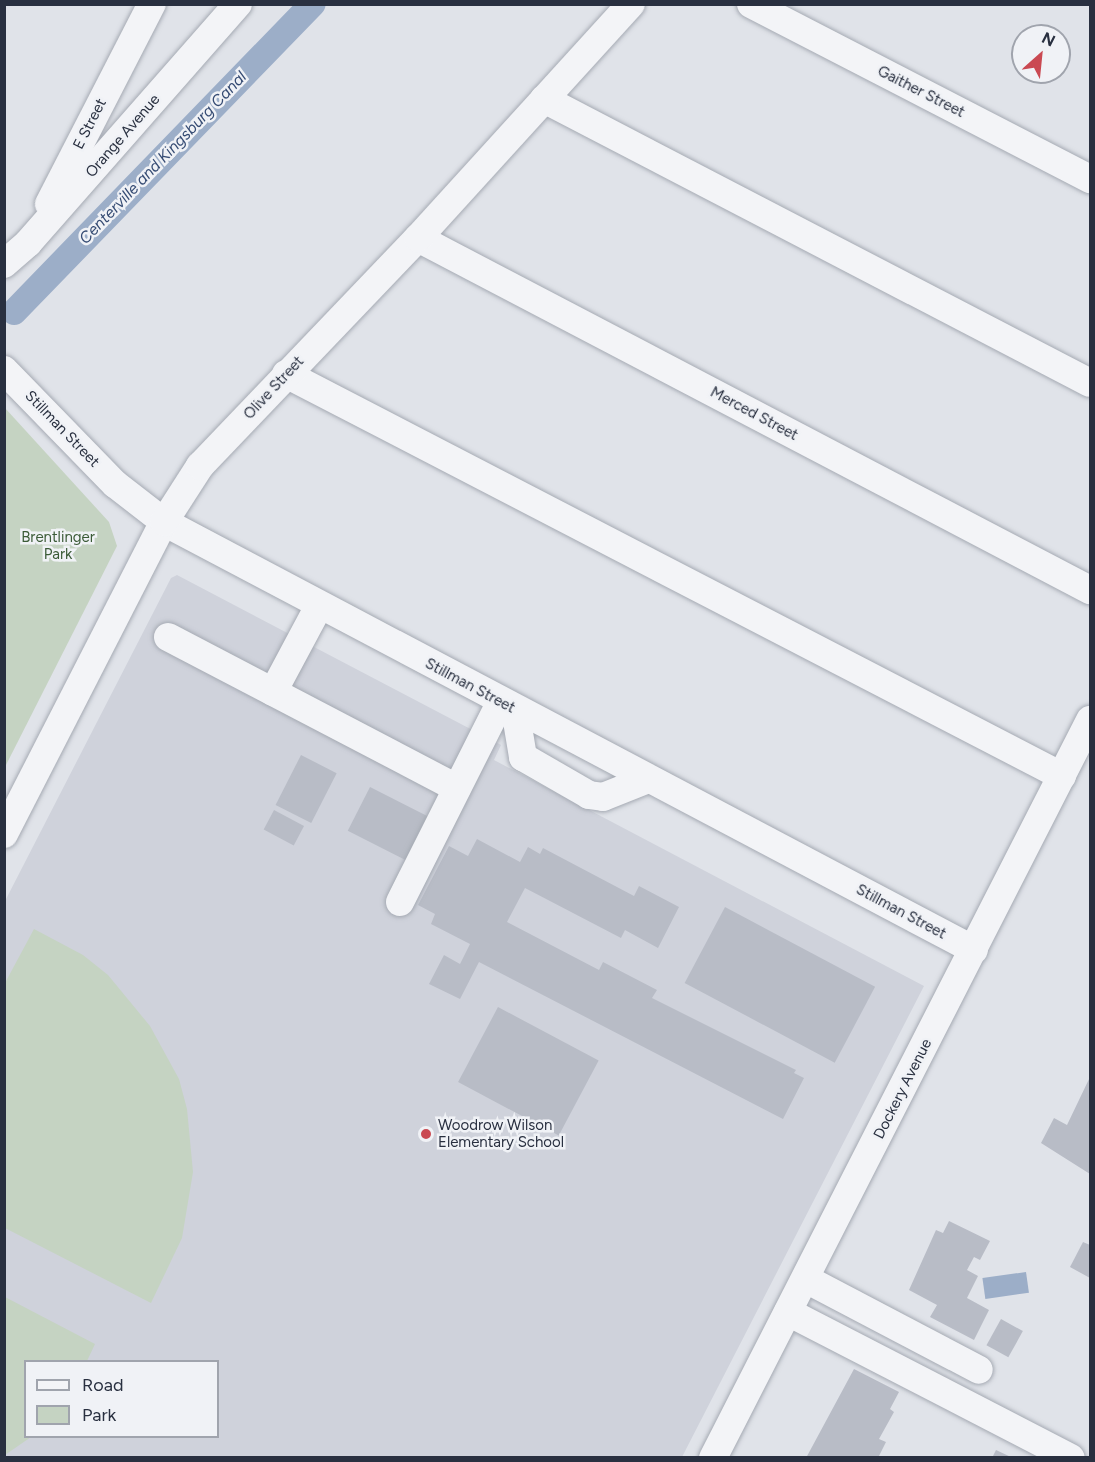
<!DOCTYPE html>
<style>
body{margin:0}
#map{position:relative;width:1095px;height:1462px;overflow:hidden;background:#e0e3e9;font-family:Figtree,sans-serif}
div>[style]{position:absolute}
.built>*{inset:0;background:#cfd2db}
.green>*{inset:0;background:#c5d3c2}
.water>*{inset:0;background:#9caec8;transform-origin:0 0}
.canal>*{height:26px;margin:-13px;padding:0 13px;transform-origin:13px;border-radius:13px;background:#9caec8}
.building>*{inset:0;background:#b8bcc6;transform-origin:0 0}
.roads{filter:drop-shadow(0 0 2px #a5aab3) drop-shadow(0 0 2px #a5aab3)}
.minor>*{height:28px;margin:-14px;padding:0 14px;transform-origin:14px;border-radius:14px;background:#f3f4f7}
.dots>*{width:16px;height:16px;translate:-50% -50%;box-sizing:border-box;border:3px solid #f0f2f6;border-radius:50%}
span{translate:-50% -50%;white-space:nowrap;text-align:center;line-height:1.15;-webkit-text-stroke:5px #f0f2f6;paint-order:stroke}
.street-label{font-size:15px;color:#293040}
.park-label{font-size:15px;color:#3b5b37}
.poi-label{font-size:15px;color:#293040}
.left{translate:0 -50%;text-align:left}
.water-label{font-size:16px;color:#354b73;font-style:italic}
.frame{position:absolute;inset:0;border:6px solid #293040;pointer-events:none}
.legend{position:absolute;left:24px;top:1360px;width:195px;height:78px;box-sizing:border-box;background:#f0f2f6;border:2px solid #a0a4ad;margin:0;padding:8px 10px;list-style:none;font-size:18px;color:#293040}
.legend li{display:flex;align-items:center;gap:12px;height:30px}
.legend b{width:30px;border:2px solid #a0a4ad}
.north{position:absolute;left:1011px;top:24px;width:60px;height:60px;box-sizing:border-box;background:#f0f2f6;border:2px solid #a0a4ad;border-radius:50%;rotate:27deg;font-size:16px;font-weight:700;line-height:24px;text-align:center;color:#293040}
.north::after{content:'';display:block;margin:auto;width:21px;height:27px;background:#ca4952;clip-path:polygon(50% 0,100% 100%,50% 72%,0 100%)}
</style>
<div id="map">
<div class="built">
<i style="clip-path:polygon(evenodd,177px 575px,501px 745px,494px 760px,924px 986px,682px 1457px,5px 1457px,4px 903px,171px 578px,177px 575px,26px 1362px,218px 1362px,218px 1436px,26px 1436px,26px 1362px)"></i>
</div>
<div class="green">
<i style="clip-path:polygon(5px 408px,109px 522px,117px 546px,5px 767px)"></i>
<i style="clip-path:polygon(34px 929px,83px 955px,108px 975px,150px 1026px,179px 1079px,187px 1109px,193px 1172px,182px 1238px,151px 1303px,5px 1228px,5px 983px)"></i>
<i style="clip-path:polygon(5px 1297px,95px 1344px,87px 1361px,26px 1362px,26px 1436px,31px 1437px,5px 1455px)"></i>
</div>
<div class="water">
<i style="left:1026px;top:1272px;width:21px;height:44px;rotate:82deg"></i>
</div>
<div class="canal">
<i style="left:14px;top:312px;width:429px;rotate:-45.9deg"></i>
</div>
<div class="building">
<i style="left:301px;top:755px;width:40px;height:56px;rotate:27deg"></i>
<i style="left:370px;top:787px;width:68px;height:49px;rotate:27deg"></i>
<i style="left:274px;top:810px;width:34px;height:22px;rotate:28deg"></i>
<i style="clip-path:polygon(477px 839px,520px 862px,528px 847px,540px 854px,543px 848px,634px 896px,639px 886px,679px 907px,658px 948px,625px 930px,621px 938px,525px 888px,507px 922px,599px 970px,603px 962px,657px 990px,652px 998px,796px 1070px,794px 1073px,804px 1078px,783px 1119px,479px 962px,460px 999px,429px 984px,444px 955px,460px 964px,470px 944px,431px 924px,435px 914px,418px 905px,449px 846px,468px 856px)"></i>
<i style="left:725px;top:907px;width:170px;height:86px;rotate:28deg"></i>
<i style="left:498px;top:1007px;width:114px;height:85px;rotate:28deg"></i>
<i style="clip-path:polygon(1090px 1077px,1090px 1174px,1041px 1143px,1054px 1118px,1067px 1125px)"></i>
<i style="clip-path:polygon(949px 1221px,990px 1241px,980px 1260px,974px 1257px,967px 1270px,978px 1276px,967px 1298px,989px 1310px,974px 1340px,930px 1317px,937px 1305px,909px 1290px,936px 1230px,943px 1233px)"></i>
<i style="clip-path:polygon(1083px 1242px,1090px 1245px,1090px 1278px,1070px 1267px)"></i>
<i style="left:1001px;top:1319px;width:25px;height:30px;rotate:29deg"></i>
<i style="clip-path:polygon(854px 1369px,899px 1392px,890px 1409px,894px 1412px,879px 1439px,886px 1442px,878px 1458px,806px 1458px)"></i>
<i style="clip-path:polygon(996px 1450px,1013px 1458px,992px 1458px)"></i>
</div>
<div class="roads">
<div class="minor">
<i style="left:751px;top:4px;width:382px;rotate:27.3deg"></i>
<i style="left:544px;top:99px;width:615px;rotate:27.48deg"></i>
<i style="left:49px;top:204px;width:225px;rotate:-62.8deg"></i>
<i style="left:418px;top:238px;width:759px;rotate:27.65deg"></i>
<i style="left:4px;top:264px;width:32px;rotate:-41deg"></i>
<i style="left:28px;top:243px;width:318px;rotate:-48.7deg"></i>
<i style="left:4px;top:370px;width:159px;rotate:45.8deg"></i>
<i style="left:115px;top:484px;width:62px;rotate:37.8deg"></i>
<i style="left:164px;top:522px;width:916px;rotate:27.85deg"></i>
<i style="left:286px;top:374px;width:874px;rotate:27.39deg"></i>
<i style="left:168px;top:637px;width:326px;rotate:27.6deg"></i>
<i style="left:273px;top:692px;width:98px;rotate:-61.9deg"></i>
<i style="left:515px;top:709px;width:49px;rotate:80.5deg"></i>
<i style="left:523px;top:757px;width:76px;rotate:29.9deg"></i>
<i style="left:589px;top:795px;width:14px;rotate:8deg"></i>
<i style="left:603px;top:797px;width:48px;rotate:-21.8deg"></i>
<i style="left:4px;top:834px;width:351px;rotate:-62.9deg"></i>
<i style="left:164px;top:522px;width:67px;rotate:-57.3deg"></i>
<i style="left:200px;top:466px;width:315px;rotate:-46.3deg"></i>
<i style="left:418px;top:238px;width:316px;rotate:-47.7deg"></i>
<i style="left:400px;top:902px;width:225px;rotate:-63.3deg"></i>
<i style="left:806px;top:1279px;width:195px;rotate:27.7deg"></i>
<i style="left:788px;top:1312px;width:318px;rotate:27.3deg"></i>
<i style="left:713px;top:1458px;width:829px;rotate:-62.94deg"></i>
</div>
</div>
<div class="dots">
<i style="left:426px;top:1134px;background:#ca4952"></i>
</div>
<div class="street-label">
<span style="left:921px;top:92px;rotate:27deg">Gaither Street</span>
<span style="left:90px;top:124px;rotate:-63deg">E Street</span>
<span style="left:123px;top:136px;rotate:-49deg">Orange Avenue</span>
<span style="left:274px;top:388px;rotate:-47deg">Olive Street</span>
<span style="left:754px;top:414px;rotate:28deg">Merced Street</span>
<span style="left:62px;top:429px;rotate:46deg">Stillman Street</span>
<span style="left:470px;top:686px;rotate:28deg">Stillman Street</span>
<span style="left:901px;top:912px;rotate:28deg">Stillman Street</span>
<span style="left:903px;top:1089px;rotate:-63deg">Dockery Avenue</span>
</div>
<div class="park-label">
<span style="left:58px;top:546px">Brentlinger<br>Park</span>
</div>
<div class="poi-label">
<span class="left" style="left:438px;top:1134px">Woodrow Wilson<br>Elementary School</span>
</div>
<div class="water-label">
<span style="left:163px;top:158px;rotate:-46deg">Centerville and Kingsburg Canal</span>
</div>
<div class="frame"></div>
<ul class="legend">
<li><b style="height:8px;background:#f3f4f7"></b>Road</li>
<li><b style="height:16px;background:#c5d3c2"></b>Park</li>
</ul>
<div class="north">N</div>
</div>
